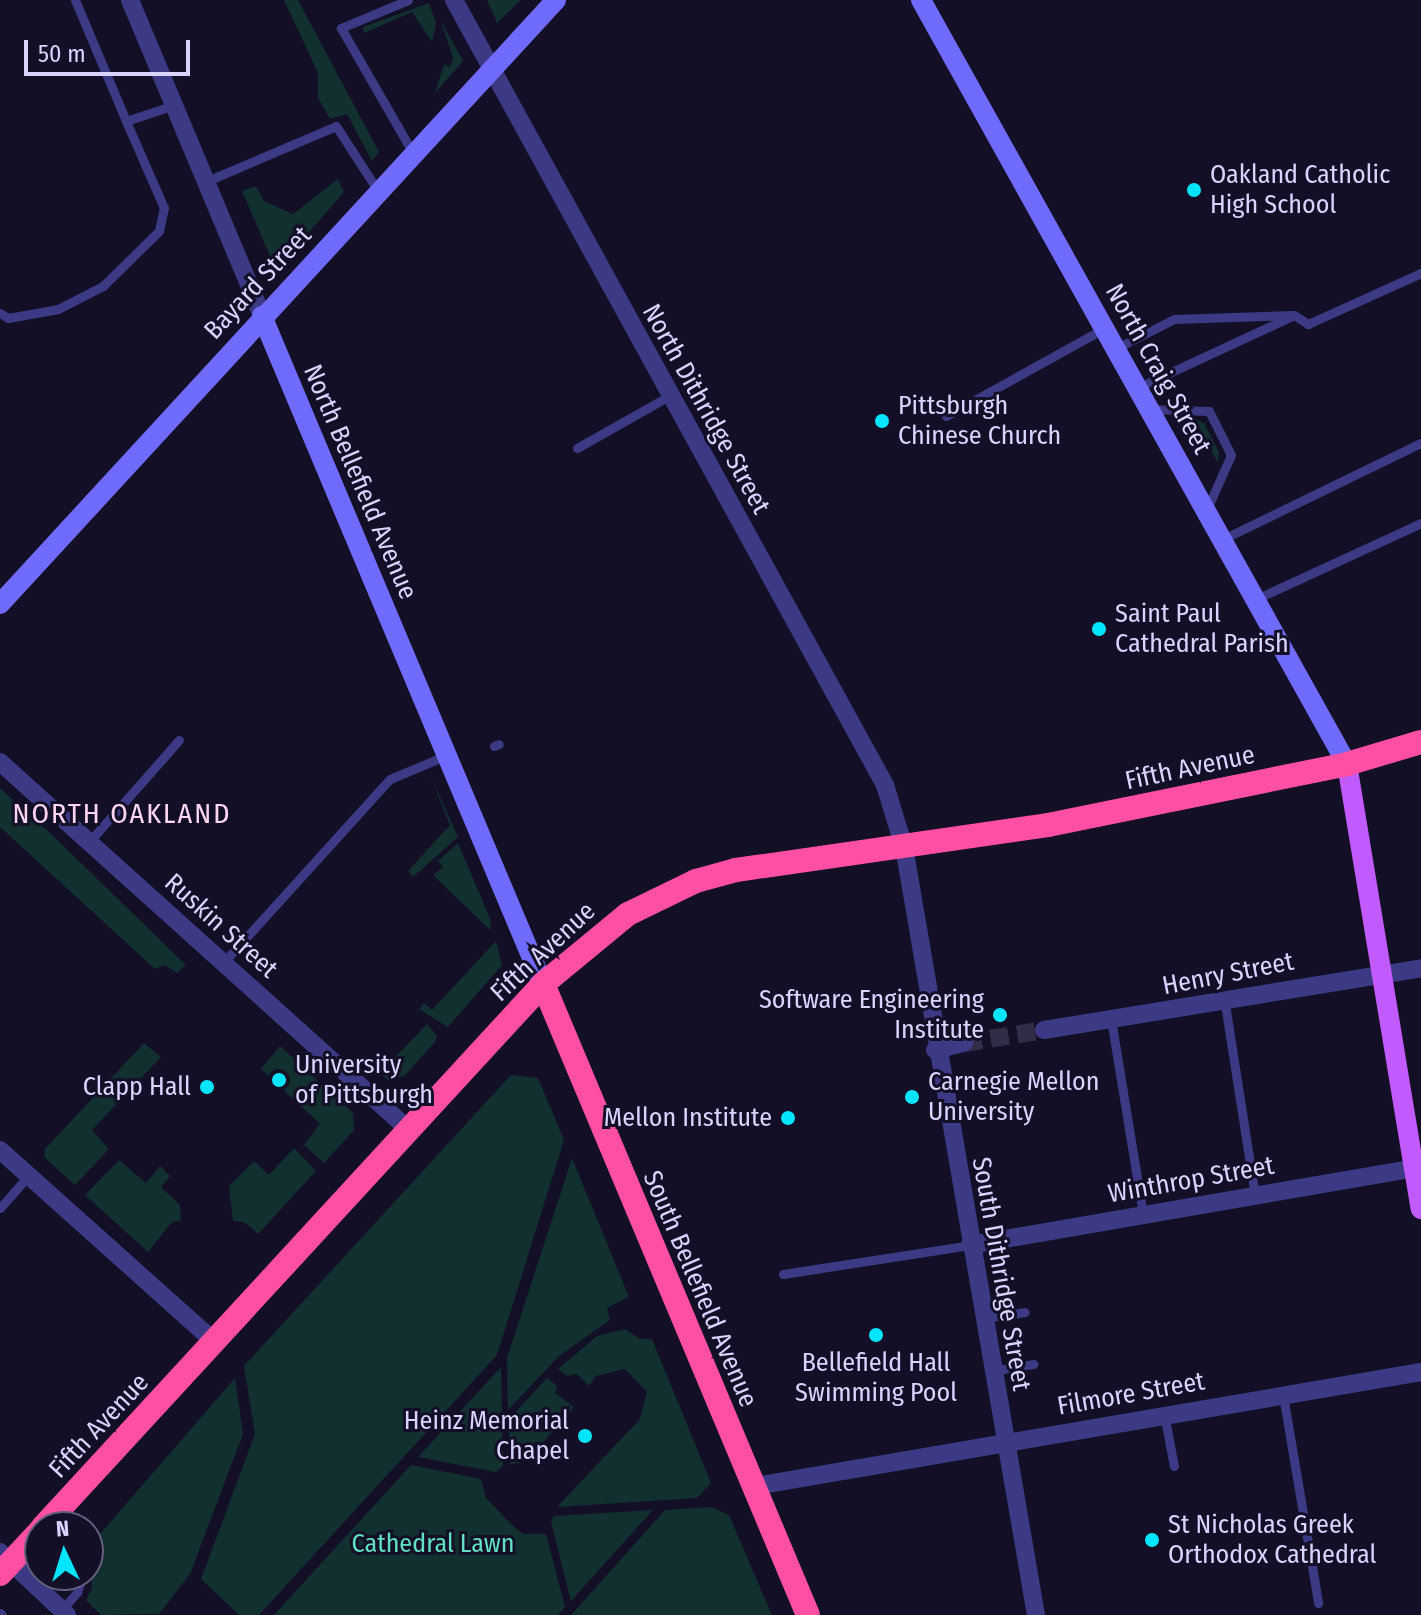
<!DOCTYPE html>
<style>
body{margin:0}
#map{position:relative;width:1421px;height:1615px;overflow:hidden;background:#130f26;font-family:"Fira Sans Condensed",sans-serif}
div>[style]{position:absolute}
.green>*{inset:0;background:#12302f}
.street-tunnel>*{height:18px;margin-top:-9px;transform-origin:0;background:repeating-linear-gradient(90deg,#312d47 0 18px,transparent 0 27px)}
.lane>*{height:9px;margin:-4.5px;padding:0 4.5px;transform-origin:4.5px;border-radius:4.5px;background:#3d3a85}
.street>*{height:18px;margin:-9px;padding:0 9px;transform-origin:9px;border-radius:9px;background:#3d3a85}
.secondary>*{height:20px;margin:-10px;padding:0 10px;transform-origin:10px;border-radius:10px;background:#6f6bff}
.primary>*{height:20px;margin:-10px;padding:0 10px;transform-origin:10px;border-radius:10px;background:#c25bff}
.highway>*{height:24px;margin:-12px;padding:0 12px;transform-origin:12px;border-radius:12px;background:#ff4fa3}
.dots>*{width:22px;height:22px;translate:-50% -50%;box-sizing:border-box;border:4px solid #130f26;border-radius:50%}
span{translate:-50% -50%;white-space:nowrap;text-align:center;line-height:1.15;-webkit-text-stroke:6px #130f26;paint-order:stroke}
.poi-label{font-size:26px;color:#d9d4ff}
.left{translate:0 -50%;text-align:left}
.right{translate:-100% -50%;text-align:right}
.street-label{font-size:26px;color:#d9d4ff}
.park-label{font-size:26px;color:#5fe0c0}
.neighbourhood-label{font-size:28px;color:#ffd6f0;letter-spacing:2px}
.north{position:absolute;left:24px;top:1511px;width:80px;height:80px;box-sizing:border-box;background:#130f26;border:2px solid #625e7d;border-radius:50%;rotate:356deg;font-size:22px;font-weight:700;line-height:32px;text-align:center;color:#d9d4ff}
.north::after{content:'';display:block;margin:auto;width:28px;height:36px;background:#00e5ff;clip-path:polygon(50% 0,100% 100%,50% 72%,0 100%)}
.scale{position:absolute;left:24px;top:40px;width:166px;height:36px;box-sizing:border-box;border:4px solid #d9d4ff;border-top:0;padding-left:10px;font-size:24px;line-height:28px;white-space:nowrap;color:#d9d4ff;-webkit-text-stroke:6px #130f26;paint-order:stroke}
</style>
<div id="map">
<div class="green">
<i style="clip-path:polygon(284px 0,298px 0,379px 152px,372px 161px,347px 114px,330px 119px,318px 98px,318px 73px)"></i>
<i style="clip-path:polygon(487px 0,521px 0,497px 23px)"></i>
<i style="clip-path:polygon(429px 3px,436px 23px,432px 42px,412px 12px,364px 33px,363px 27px)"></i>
<i style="clip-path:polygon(441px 21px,463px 61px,435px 93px,444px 65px,450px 67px,453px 58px)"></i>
<i style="clip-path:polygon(338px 179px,344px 192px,311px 230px,284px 259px,270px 256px,242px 191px,256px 186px,264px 201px,293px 214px)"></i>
<i style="clip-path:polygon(1194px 419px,1204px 423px,1219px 452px,1218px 463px)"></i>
<i style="clip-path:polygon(429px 773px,458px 837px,413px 877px,408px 871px,450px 825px)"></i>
<i style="clip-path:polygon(0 788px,49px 832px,186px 965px,177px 973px,165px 965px,155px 969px,0 827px)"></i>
<i style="clip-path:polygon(458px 843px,491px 921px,490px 930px,433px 875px,443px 867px,438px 861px)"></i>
<i style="clip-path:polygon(496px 941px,502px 965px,448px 1027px,419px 1009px,424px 1003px,432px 1010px)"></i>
<i style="clip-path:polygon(427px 1024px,437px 1036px,435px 1042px,405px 1075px,389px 1081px,368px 1063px,384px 1069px)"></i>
<i style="clip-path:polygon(144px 1043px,161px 1057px,92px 1130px,109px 1149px,75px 1185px,44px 1157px,45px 1149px)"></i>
<i style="clip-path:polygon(280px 1046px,353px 1113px,354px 1130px,324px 1163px,304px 1145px,320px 1124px,261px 1069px)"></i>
<i style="clip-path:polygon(511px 1075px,538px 1078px,564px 1140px,497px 1355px,259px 1615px,239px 1615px,201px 1579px,255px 1434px,244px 1366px)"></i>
<i style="clip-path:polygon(294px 1148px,316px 1171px,258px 1234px,244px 1222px,233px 1221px,229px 1186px,254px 1161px,269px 1175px)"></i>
<i style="clip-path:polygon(572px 1158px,629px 1297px,607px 1308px,610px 1320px,559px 1356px,508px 1410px,507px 1358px)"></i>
<i style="clip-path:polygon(119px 1160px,146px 1183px,160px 1166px,170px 1176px,161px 1187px,180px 1205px,181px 1221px,172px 1222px,148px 1252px,85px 1195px)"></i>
<i style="clip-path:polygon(625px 1329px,640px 1339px,652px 1339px,711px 1483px,697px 1498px,557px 1507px,640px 1419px,647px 1392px,625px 1369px,596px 1376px,589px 1386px,577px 1374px,567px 1376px,558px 1369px,597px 1336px)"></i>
<i style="clip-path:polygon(501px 1367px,503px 1466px,496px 1472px,418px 1457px)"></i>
<i style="clip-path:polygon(235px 1378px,243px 1434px,190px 1574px,159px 1614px,101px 1615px,86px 1600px,92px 1588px,88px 1548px)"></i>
<i style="clip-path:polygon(547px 1378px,557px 1386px,555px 1393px,574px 1407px,528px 1460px,510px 1465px,509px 1419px)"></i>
<i style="clip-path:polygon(411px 1465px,481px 1479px,486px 1498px,511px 1524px,523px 1534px,546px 1534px,565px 1607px,558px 1615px,274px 1615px)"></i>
<i style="clip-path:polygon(711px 1507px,729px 1515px,772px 1615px,571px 1615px,665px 1510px)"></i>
<i style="clip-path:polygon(653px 1510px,571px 1601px,551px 1522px,554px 1516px)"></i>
</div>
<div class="street-tunnel">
<i style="left:964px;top:1043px;width:81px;rotate:-9.2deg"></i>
</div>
<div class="lane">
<i style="left:75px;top:0;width:131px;rotate:67.1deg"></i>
<i style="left:408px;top:0;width:73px;rotate:157.3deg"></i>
<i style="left:341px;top:28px;width:144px;rotate:60.1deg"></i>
<i style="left:207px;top:181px;width:140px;rotate:-23.1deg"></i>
<i style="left:336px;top:126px;width:77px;rotate:57.1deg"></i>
<i style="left:0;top:313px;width:9px;rotate:32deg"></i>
<i style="left:8px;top:318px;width:51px;rotate:-10.2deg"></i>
<i style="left:58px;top:309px;width:51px;rotate:-27.1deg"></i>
<i style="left:103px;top:286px;width:78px;rotate:-44.5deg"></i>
<i style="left:159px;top:231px;width:24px;rotate:-78deg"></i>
<i style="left:164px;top:208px;width:95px;rotate:-113.6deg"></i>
<i style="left:126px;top:121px;width:51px;rotate:-18.4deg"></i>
<i style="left:1117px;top:348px;width:64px;rotate:-27deg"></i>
<i style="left:1174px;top:319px;width:120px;rotate:-1.9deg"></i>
<i style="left:1294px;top:315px;width:17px;rotate:33deg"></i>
<i style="left:1308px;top:324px;width:124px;rotate:-24.3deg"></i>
<i style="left:1139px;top:387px;width:169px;rotate:-24.9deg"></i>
<i style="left:1151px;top:409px;width:58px;rotate:2deg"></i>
<i style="left:1209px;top:411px;width:49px;rotate:63.4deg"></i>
<i style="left:1231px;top:455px;width:59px;rotate:114deg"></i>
<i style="left:946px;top:416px;width:179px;rotate:-29deg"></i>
<i style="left:577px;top:448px;width:106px;rotate:-29.5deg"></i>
<i style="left:1223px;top:539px;width:220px;rotate:-25.9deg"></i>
<i style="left:1256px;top:599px;width:182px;rotate:-24.7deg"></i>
<i style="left:494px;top:746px;width:5px;rotate:-22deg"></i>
<i style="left:89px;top:842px;width:136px;rotate:-48.6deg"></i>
<i style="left:223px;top:963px;width:248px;rotate:-47.8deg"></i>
<i style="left:390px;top:779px;width:62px;rotate:-22.8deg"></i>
<i style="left:1225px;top:1004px;width:194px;rotate:81.1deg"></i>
<i style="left:1111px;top:1019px;width:198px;rotate:80.7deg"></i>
<i style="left:0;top:1208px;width:44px;rotate:-48.7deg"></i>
<i style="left:783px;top:1274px;width:189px;rotate:-8.8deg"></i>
<i style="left:983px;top:1318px;width:42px;rotate:-8.1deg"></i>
<i style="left:992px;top:1371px;width:42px;rotate:-9.7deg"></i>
<i style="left:1283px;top:1395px;width:211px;rotate:80.4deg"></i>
<i style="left:1164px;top:1414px;width:53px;rotate:79.1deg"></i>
<i style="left:0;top:1613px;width:3px;rotate:45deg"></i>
<i style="left:59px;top:1613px;width:28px;rotate:-49deg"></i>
<i style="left:77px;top:1592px;width:18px;rotate:-71deg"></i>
</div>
<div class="street">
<i style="left:130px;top:0;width:342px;rotate:67.3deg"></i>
<i style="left:454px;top:0;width:896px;rotate:61.23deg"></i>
<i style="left:885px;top:785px;width:65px;rotate:73deg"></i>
<i style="left:904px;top:847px;width:779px;rotate:80.25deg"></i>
<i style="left:0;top:762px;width:549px;rotate:41.97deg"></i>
<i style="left:1044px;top:1030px;width:382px;rotate:-9.3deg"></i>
<i style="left:935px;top:1050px;width:30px;rotate:-14deg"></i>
<i style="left:0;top:1150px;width:288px;rotate:41.8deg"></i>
<i style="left:970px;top:1245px;width:458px;rotate:-9.8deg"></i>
<i style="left:755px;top:1486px;width:676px;rotate:-9.71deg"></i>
<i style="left:0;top:1552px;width:92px;rotate:43.2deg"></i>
</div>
<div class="secondary">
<i style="left:921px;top:0;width:875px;rotate:60.86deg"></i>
<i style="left:262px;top:316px;width:725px;rotate:67.19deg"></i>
<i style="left:0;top:604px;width:821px;rotate:-47.37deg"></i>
</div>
<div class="primary">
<i style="left:1347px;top:764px;width:451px;rotate:80.6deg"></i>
</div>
<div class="highway">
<i style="left:543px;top:984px;width:684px;rotate:67.22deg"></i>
<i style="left:43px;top:1527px;width:738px;rotate:-47.36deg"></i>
<i style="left:543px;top:984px;width:110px;rotate:-39.5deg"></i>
<i style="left:628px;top:914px;width:76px;rotate:-25.9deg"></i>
<i style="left:696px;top:881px;width:41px;rotate:-15.4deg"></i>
<i style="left:736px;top:870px;width:315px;rotate:-8.2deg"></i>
<i style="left:1048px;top:825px;width:305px;rotate:-11.5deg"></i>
<i style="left:1347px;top:764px;width:77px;rotate:-16.6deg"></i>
<i style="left:0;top:1574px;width:59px;rotate:-47.1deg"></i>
</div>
<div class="dots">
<i style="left:1194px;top:190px;background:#00e5ff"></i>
<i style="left:882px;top:421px;background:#00e5ff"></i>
<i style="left:1099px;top:629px;background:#00e5ff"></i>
<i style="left:1000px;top:1015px;background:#00e5ff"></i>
<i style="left:279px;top:1080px;background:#00e5ff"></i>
<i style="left:207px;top:1087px;background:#00e5ff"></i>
<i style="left:912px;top:1097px;background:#00e5ff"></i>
<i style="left:788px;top:1118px;background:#00e5ff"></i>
<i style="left:876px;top:1335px;background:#00e5ff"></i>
<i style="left:585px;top:1436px;background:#00e5ff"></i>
<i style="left:1152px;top:1540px;background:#00e5ff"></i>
</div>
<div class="poi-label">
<span class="left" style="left:1210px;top:190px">Oakland Catholic<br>High School</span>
<span class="left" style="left:898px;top:421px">Pittsburgh<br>Chinese Church</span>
<span class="left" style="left:1115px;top:629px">Saint Paul<br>Cathedral Parish</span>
<span class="right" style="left:984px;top:1015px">Software Engineering<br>Institute</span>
<span class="left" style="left:295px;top:1080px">University<br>of Pittsburgh</span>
<span class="left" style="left:928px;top:1097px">Carnegie Mellon<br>University</span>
<span class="right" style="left:191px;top:1087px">Clapp Hall</span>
<span class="right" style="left:772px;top:1118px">Mellon Institute</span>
<span style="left:876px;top:1378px">Bellefield Hall<br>Swimming Pool</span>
<span class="right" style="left:569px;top:1436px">Heinz Memorial<br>Chapel</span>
<span class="left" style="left:1168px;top:1540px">St Nicholas Greek<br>Orthodox Cathedral</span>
</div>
<div class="street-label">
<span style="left:258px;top:283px;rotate:-47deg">Bayard Street</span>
<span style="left:1158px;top:369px;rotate:61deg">North Craig Street</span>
<span style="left:706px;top:409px;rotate:61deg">North Dithridge Street</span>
<span style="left:360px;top:482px;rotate:67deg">North Bellefield Avenue</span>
<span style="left:1190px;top:768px;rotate:-12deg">Fifth Avenue</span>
<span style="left:221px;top:926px;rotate:42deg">Ruskin Street</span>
<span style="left:543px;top:952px;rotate:-43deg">Fifth Avenue</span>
<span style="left:1228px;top:974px;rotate:-11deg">Henry Street</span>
<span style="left:1191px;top:1180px;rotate:-10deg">Winthrop Street</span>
<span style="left:1001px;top:1274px;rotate:80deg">South Dithridge Street</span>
<span style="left:700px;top:1289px;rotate:67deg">South Bellefield Avenue</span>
<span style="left:1131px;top:1394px;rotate:-10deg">Filmore Street</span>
<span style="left:99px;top:1426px;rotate:-47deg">Fifth Avenue</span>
</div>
<div class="park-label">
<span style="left:433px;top:1544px">Cathedral Lawn</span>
</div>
<div class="neighbourhood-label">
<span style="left:122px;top:814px">NORTH OAKLAND</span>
</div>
<div class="north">N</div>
<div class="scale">50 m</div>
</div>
